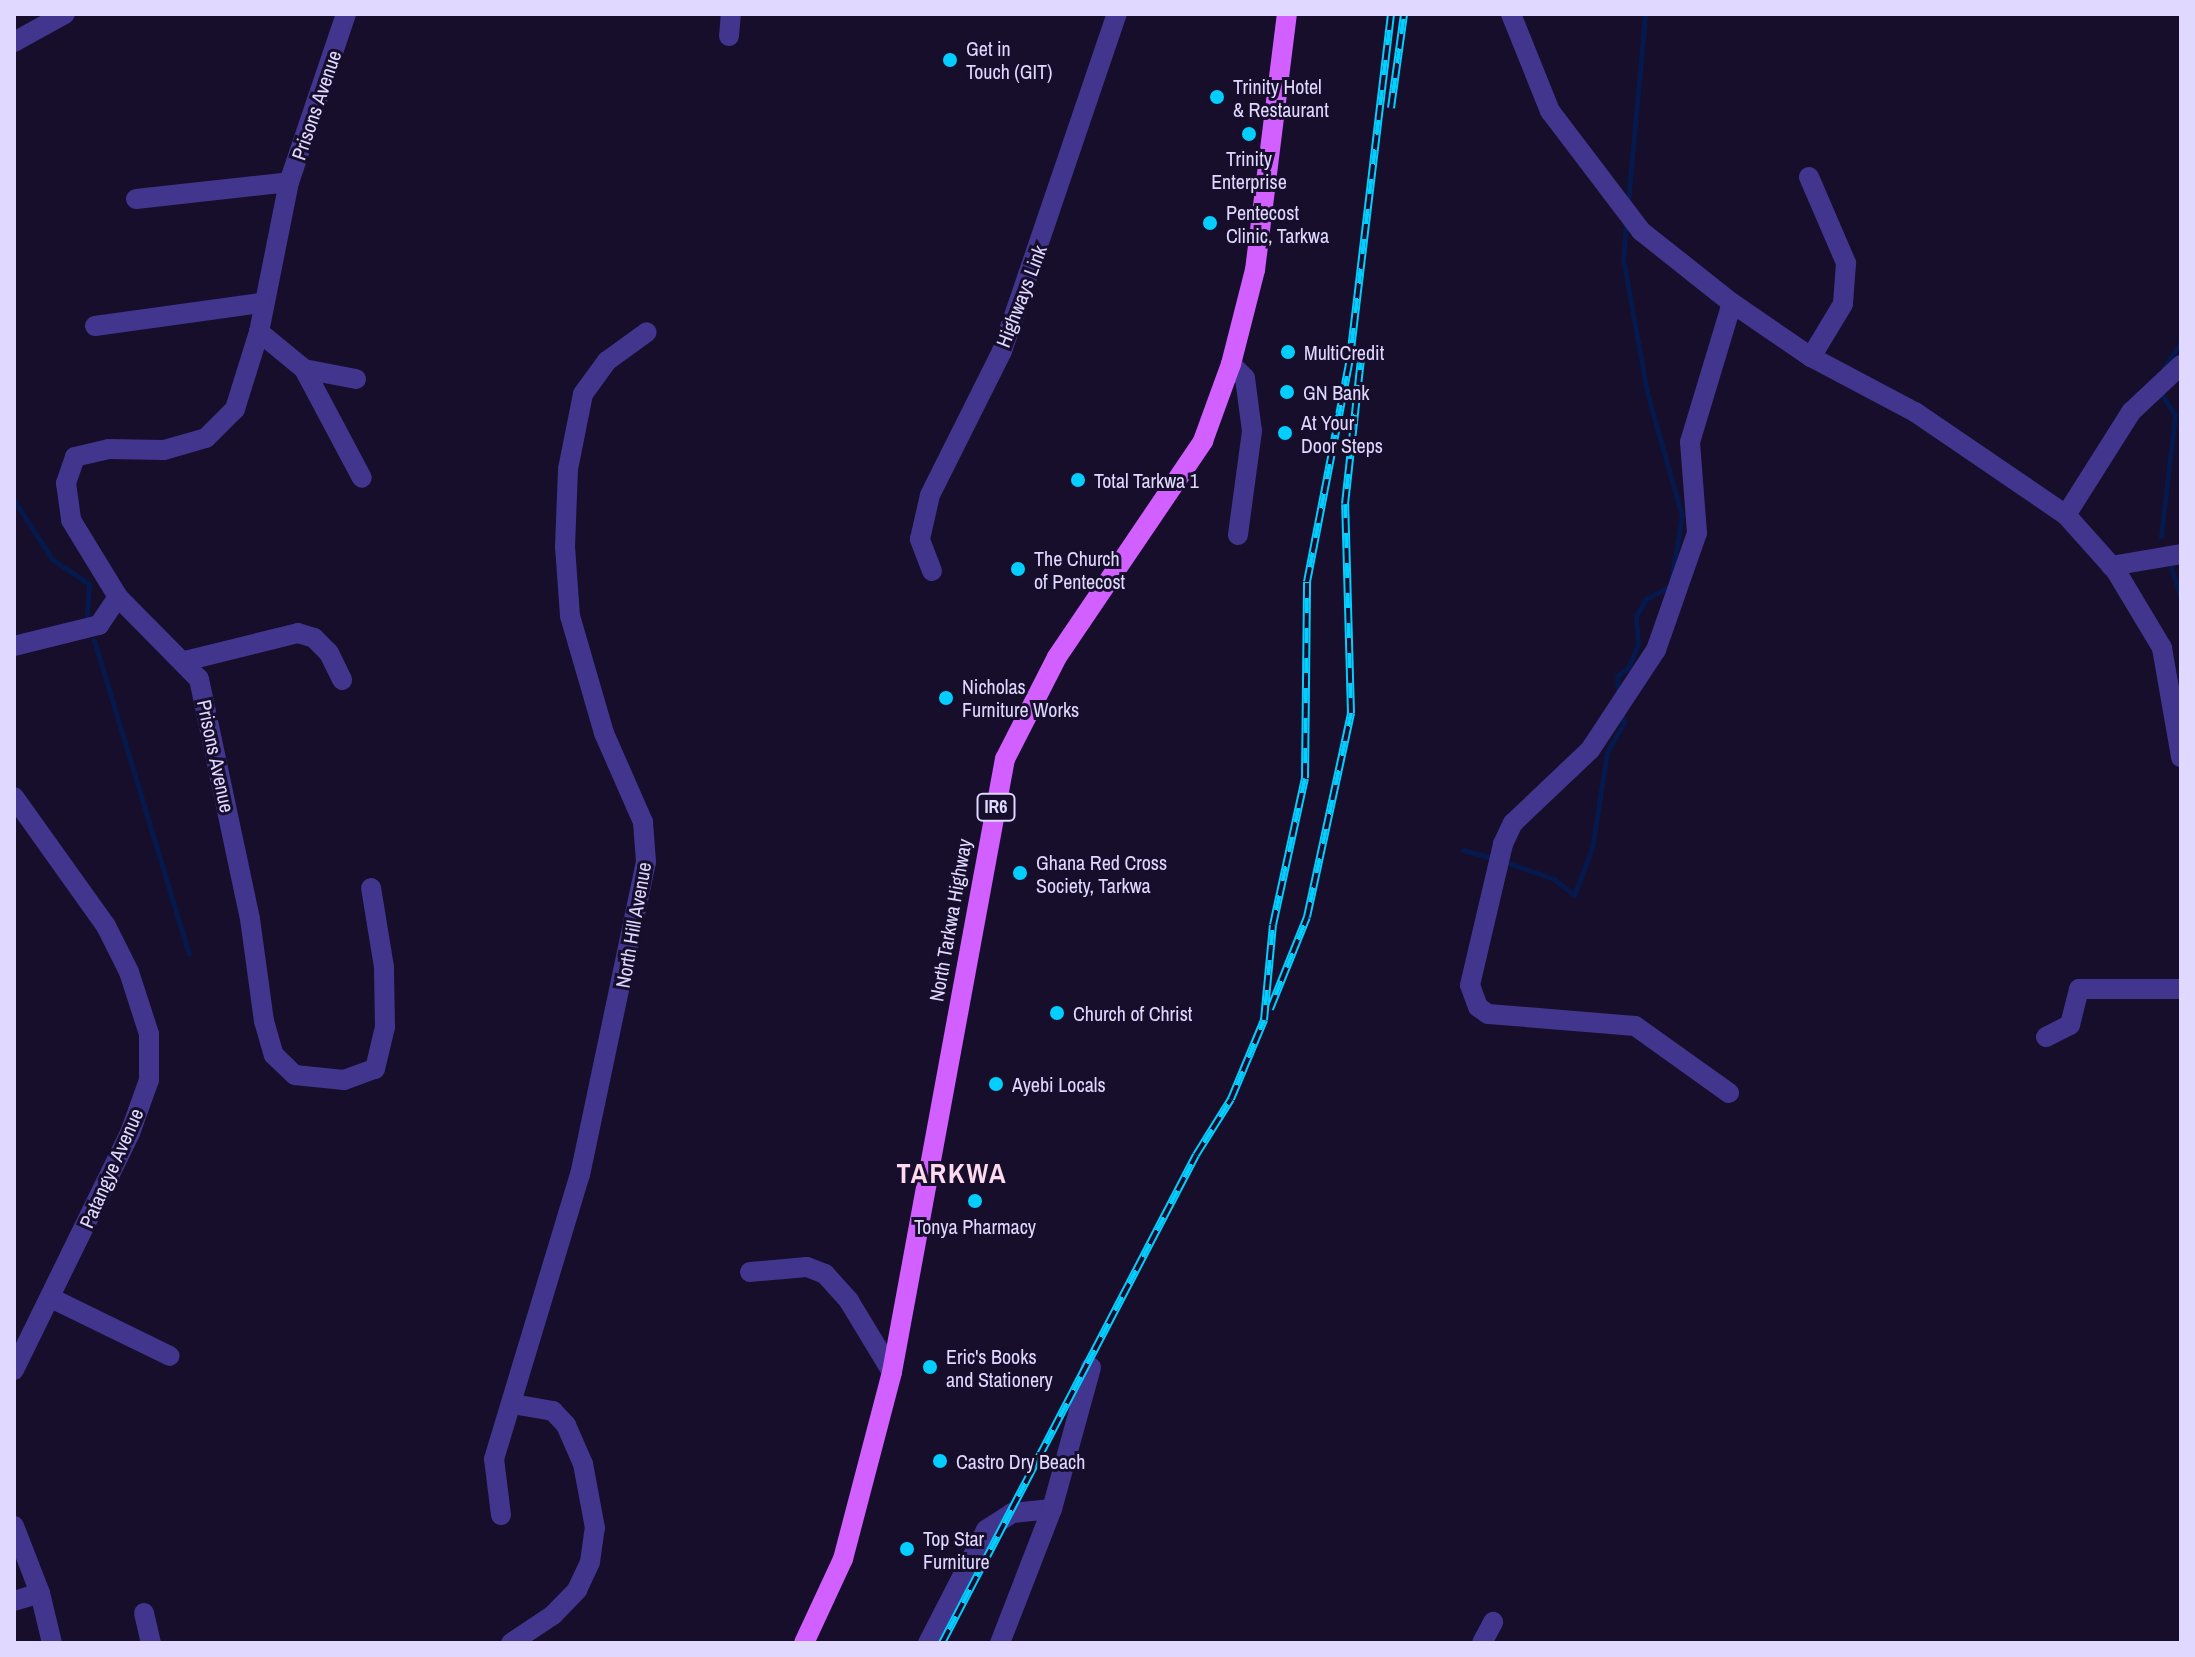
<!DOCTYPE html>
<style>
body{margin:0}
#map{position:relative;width:2195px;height:1657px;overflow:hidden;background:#160e2b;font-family:"Archivo Narrow",sans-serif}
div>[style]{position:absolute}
.stream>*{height:5px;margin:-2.5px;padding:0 2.5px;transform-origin:2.5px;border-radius:2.5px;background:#06194c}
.street>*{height:20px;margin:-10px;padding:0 10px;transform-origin:10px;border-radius:10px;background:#41358e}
.primary>*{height:20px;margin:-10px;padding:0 10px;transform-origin:10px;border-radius:10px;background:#d25fff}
.rail>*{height:8px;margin-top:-4px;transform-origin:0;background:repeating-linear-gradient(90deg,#160e2b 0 15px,#04ceff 0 30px);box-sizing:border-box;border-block:2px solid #04ceff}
.dots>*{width:22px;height:22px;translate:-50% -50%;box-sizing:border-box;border:4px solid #160e2b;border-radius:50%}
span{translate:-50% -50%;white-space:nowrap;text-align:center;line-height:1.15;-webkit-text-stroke:6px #160e2b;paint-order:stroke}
.shield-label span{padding:2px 6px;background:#160e2b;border:2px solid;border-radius:6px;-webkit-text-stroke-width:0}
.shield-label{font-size:18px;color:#e0d8ff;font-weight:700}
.poi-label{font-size:20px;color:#e0d8ff}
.left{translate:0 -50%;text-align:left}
.street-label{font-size:20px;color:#e0d8ff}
.district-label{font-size:28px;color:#ffdaee;font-weight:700;letter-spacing:2px}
.frame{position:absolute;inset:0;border:16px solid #e0d8ff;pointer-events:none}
</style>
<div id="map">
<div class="stream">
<i style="left:1628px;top:202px;width:189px;rotate:-84.8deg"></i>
<i style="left:2164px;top:368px;width:31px;rotate:-57deg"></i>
<i style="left:2161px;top:393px;width:26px;rotate:58deg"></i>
<i style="left:2175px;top:415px;width:122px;rotate:96.6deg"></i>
<i style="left:14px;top:500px;width:70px;rotate:57.2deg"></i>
<i style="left:52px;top:559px;width:45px;rotate:34deg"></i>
<i style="left:89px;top:584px;width:31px;rotate:94deg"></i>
<i style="left:2171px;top:567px;width:33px;rotate:72deg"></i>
<i style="left:94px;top:640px;width:328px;rotate:73.2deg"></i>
<i style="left:1618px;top:693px;width:17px;rotate:-93deg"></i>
<i style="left:1617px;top:676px;width:14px;rotate:-36deg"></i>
<i style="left:1628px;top:668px;width:25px;rotate:-67deg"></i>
<i style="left:1638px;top:645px;width:29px;rotate:-94deg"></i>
<i style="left:1636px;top:616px;width:20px;rotate:-60deg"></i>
<i style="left:1646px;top:599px;width:27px;rotate:-28deg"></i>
<i style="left:1670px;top:586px;width:71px;rotate:-80.3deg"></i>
<i style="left:1682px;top:516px;width:129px;rotate:-105.8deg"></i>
<i style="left:1647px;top:392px;width:136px;rotate:-100.2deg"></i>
<i style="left:1623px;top:258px;width:34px;rotate:-85deg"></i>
<i style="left:1463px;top:850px;width:31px;rotate:15deg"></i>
<i style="left:1502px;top:861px;width:55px;rotate:19.1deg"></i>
<i style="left:1554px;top:879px;width:26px;rotate:39deg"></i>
<i style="left:1574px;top:895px;width:50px;rotate:-69deg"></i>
<i style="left:1592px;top:848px;width:97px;rotate:-81.1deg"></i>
<i style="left:1607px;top:752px;width:34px;rotate:-60deg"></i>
<i style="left:1624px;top:722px;width:7px;rotate:-106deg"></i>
</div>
<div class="street">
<i style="left:346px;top:14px;width:177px;rotate:108.7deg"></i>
<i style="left:289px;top:182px;width:153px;rotate:101.3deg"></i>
<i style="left:259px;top:332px;width:81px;rotate:107.3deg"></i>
<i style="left:235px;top:409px;width:41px;rotate:135deg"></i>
<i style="left:206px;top:438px;width:44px;rotate:164.1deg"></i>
<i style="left:164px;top:450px;width:55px;rotate:-179deg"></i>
<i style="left:109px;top:449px;width:35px;rotate:167deg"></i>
<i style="left:75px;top:457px;width:28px;rotate:109deg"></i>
<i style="left:66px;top:483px;width:37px;rotate:82deg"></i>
<i style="left:71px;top:520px;width:90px;rotate:58.6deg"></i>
<i style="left:118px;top:597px;width:115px;rotate:45.4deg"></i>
<i style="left:199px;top:679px;width:245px;rotate:78deg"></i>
<i style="left:250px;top:919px;width:103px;rotate:82.2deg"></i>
<i style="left:264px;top:1021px;width:35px;rotate:74deg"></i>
<i style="left:274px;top:1055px;width:29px;rotate:44deg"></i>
<i style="left:295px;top:1075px;width:49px;rotate:5.8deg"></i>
<i style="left:344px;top:1080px;width:33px;rotate:-20deg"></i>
<i style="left:375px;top:1069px;width:43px;rotate:-76.6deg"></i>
<i style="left:385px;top:1027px;width:60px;rotate:-91deg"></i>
<i style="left:384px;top:967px;width:80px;rotate:-99.3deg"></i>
<i style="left:1511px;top:14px;width:105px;rotate:68.1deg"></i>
<i style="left:1550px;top:111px;width:151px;rotate:52.8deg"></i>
<i style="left:1641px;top:231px;width:116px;rotate:38.4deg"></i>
<i style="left:1732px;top:303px;width:96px;rotate:34.4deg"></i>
<i style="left:1811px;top:357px;width:118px;rotate:27.9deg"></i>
<i style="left:1915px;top:412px;width:183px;rotate:34.3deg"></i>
<i style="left:2066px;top:515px;width:75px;rotate:48.2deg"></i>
<i style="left:2116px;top:571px;width:90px;rotate:59.1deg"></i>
<i style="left:2162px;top:648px;width:111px;rotate:80.1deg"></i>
<i style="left:729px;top:36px;width:22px;rotate:-85deg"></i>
<i style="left:14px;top:42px;width:58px;rotate:-28.8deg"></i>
<i style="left:1809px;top:177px;width:94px;rotate:66.7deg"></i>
<i style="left:1846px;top:263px;width:41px;rotate:94.2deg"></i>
<i style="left:1843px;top:304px;width:62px;rotate:121.1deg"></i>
<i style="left:136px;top:199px;width:154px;rotate:-6.3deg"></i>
<i style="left:95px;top:326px;width:168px;rotate:-7.9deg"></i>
<i style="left:259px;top:332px;width:58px;rotate:39.4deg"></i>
<i style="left:304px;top:369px;width:123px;rotate:62deg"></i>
<i style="left:1231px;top:364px;width:20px;rotate:45deg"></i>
<i style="left:1245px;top:378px;width:53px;rotate:82.5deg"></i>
<i style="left:1252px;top:431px;width:105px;rotate:97.7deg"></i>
<i style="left:304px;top:369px;width:53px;rotate:10.9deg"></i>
<i style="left:2066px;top:515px;width:122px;rotate:-57.7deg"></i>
<i style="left:2131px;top:412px;width:69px;rotate:-43.2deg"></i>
<i style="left:2111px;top:566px;width:71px;rotate:-9.7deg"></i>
<i style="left:932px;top:571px;width:34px;rotate:-111deg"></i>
<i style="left:920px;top:539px;width:45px;rotate:-77.2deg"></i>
<i style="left:930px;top:495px;width:161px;rotate:-63.4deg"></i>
<i style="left:1002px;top:351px;width:356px;rotate:-71.2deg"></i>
<i style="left:14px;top:646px;width:88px;rotate:-13.9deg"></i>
<i style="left:99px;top:625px;width:34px;rotate:-56deg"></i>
<i style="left:185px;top:661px;width:116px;rotate:-13.9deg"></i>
<i style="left:298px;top:633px;width:17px;rotate:17deg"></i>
<i style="left:314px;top:638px;width:21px;rotate:45deg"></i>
<i style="left:329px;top:653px;width:30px;rotate:64deg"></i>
<i style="left:14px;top:797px;width:158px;rotate:54.5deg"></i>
<i style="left:106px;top:926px;width:51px;rotate:63.4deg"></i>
<i style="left:129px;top:972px;width:65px;rotate:72.1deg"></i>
<i style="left:149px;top:1034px;width:46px;rotate:90deg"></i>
<i style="left:149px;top:1080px;width:56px;rotate:109.7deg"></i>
<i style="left:130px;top:1133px;width:264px;rotate:116.1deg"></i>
<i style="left:2046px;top:1037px;width:27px;rotate:-27deg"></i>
<i style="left:2070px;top:1025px;width:37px;rotate:-76deg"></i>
<i style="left:2079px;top:989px;width:102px"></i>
<i style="left:1729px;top:1093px;width:115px;rotate:-144.5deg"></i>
<i style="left:1635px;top:1026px;width:147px;rotate:-175.3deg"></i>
<i style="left:1488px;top:1014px;width:12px;rotate:-145deg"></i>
<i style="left:1478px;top:1007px;width:23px;rotate:-110deg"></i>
<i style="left:1470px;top:985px;width:145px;rotate:-76.8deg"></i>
<i style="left:1503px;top:844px;width:23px;rotate:-65deg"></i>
<i style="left:1513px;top:823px;width:106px;rotate:-43.5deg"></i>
<i style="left:1590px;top:750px;width:120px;rotate:-56.6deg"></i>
<i style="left:1656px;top:650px;width:124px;rotate:-70.7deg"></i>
<i style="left:1697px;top:533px;width:91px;rotate:-94.4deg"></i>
<i style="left:1690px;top:442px;width:145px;rotate:-73.2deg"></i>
<i style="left:750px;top:1272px;width:57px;rotate:-5deg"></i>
<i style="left:807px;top:1267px;width:19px;rotate:21deg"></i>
<i style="left:825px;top:1274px;width:36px;rotate:48deg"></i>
<i style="left:849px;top:1301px;width:83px;rotate:58.8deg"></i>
<i style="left:51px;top:1298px;width:132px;rotate:26deg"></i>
<i style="left:501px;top:1515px;width:56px;rotate:-97.1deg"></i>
<i style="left:494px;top:1459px;width:297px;rotate:-73.2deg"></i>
<i style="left:580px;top:1175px;width:320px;rotate:-78.1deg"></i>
<i style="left:646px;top:862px;width:40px;rotate:-94.3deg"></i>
<i style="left:643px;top:822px;width:97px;rotate:-113.7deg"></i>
<i style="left:604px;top:733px;width:122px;rotate:-106.2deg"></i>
<i style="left:570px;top:616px;width:69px;rotate:-94.1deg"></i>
<i style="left:565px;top:547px;width:78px;rotate:-87.8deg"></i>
<i style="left:568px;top:469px;width:76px;rotate:-78.7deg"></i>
<i style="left:583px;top:394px;width:41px;rotate:-54deg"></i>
<i style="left:607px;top:361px;width:49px;rotate:-35.9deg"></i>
<i style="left:14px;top:1526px;width:72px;rotate:68.8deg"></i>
<i style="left:40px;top:1593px;width:51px;rotate:76.5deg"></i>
<i style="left:14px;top:1601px;width:27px;rotate:-17deg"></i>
<i style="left:144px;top:1613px;width:31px;rotate:77deg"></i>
<i style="left:511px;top:1643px;width:50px;rotate:-33.7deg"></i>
<i style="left:553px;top:1615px;width:35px;rotate:-46deg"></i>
<i style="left:577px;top:1590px;width:31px;rotate:-65deg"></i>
<i style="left:590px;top:1562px;width:34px;rotate:-82deg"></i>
<i style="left:595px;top:1528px;width:65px;rotate:-100.6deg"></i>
<i style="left:583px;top:1464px;width:43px;rotate:-113.6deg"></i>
<i style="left:566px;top:1425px;width:19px;rotate:-133deg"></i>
<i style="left:553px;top:1411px;width:40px;rotate:-170deg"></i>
<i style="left:928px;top:1643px;width:127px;rotate:-62.8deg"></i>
<i style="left:986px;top:1530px;width:31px;rotate:-33deg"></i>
<i style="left:1012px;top:1513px;width:40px;rotate:-5.7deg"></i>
<i style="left:1000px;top:1643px;width:144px;rotate:-68.8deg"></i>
<i style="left:1052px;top:1509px;width:147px;rotate:-74.6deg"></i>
<i style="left:1482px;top:1643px;width:24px;rotate:-62deg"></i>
</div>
<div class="primary">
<i style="left:804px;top:1643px;width:93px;rotate:-65.1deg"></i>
<i style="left:843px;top:1559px;width:193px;rotate:-75.3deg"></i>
<i style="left:892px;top:1372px;width:623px;rotate:-79.56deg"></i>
<i style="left:1005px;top:759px;width:114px;rotate:-63deg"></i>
<i style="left:1057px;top:657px;width:261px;rotate:-55.9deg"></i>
<i style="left:1203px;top:441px;width:82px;rotate:-70deg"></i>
<i style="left:1231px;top:364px;width:97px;rotate:-75.7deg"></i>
<i style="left:1255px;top:270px;width:258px;rotate:-82.9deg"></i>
</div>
<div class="rail">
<i style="left:1391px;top:108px;width:95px;rotate:-82.1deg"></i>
<i style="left:1270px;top:1009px;width:99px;rotate:-68.1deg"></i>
<i style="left:1307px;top:917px;width:209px;rotate:-77.8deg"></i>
<i style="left:1351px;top:713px;width:209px;rotate:-91.6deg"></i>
<i style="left:1345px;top:504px;width:155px;rotate:-83.7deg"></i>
<i style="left:942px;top:1643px;width:550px;rotate:-62.5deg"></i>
<i style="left:1196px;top:1155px;width:66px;rotate:-58deg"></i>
<i style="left:1231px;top:1099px;width:86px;rotate:-67.3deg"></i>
<i style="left:1264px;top:1020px;width:95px;rotate:-84.6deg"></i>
<i style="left:1273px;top:925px;width:150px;rotate:-77.7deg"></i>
<i style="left:1305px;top:778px;width:196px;rotate:-89.4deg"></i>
<i style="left:1307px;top:582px;width:228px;rotate:-79.1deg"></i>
<i style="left:1350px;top:358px;width:346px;rotate:-83.2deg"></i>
</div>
<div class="dots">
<i style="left:950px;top:60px;background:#04ceff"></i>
<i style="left:1217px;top:97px;background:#04ceff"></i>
<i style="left:1249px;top:134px;background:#04ceff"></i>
<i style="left:1210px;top:223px;background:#04ceff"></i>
<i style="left:1288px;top:352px;background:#04ceff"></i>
<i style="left:1287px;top:392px;background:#04ceff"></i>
<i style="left:1285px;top:433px;background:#04ceff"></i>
<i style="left:1078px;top:480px;background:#04ceff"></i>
<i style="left:1018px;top:569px;background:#04ceff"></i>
<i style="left:946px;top:698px;background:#04ceff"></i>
<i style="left:1020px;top:873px;background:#04ceff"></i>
<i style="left:1057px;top:1013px;background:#04ceff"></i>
<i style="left:996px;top:1084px;background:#04ceff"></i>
<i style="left:975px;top:1201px;background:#04ceff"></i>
<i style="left:930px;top:1367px;background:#04ceff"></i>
<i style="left:940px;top:1461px;background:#04ceff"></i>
<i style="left:907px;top:1549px;background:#04ceff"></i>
</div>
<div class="shield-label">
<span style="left:996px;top:807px">IR6</span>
</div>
<div class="poi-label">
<span class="left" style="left:966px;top:60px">Get in<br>Touch (GIT)</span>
<span class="left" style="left:1233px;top:98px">Trinity Hotel<br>&amp; Restaurant</span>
<span style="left:1249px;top:170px">Trinity<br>Enterprise</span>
<span class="left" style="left:1226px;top:224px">Pentecost<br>Clinic, Tarkwa</span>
<span class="left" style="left:1304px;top:352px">MultiCredit</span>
<span class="left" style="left:1303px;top:392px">GN Bank</span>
<span class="left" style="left:1301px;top:434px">At Your<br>Door Steps</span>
<span class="left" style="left:1094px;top:480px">Total Tarkwa 1</span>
<span class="left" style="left:1034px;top:570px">The Church<br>of Pentecost</span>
<span class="left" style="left:962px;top:698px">Nicholas<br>Furniture Works</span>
<span class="left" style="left:1036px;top:874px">Ghana Red Cross<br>Society, Tarkwa</span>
<span class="left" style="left:1073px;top:1013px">Church of Christ</span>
<span class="left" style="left:1012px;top:1084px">Ayebi Locals</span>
<span style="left:975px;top:1226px">Tonya Pharmacy</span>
<span class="left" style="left:946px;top:1368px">Eric's Books<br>and Stationery</span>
<span class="left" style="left:956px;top:1461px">Castro Dry Beach</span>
<span class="left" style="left:923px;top:1550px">Top Star<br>Furniture</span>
</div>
<div class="street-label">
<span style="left:316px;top:105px;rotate:-71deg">Prisons Avenue</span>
<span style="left:1021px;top:296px;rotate:-69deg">Highways Link</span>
<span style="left:216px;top:756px;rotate:78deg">Prisons Avenue</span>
<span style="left:950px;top:920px;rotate:-80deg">North Tarkwa Highway</span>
<span style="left:633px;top:925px;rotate:-80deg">North Hill Avenue</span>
<span style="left:111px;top:1168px;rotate:-66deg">Patangye Avenue</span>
</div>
<div class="district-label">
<span style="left:952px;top:1173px">TARKWA</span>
</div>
<div class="frame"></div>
</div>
